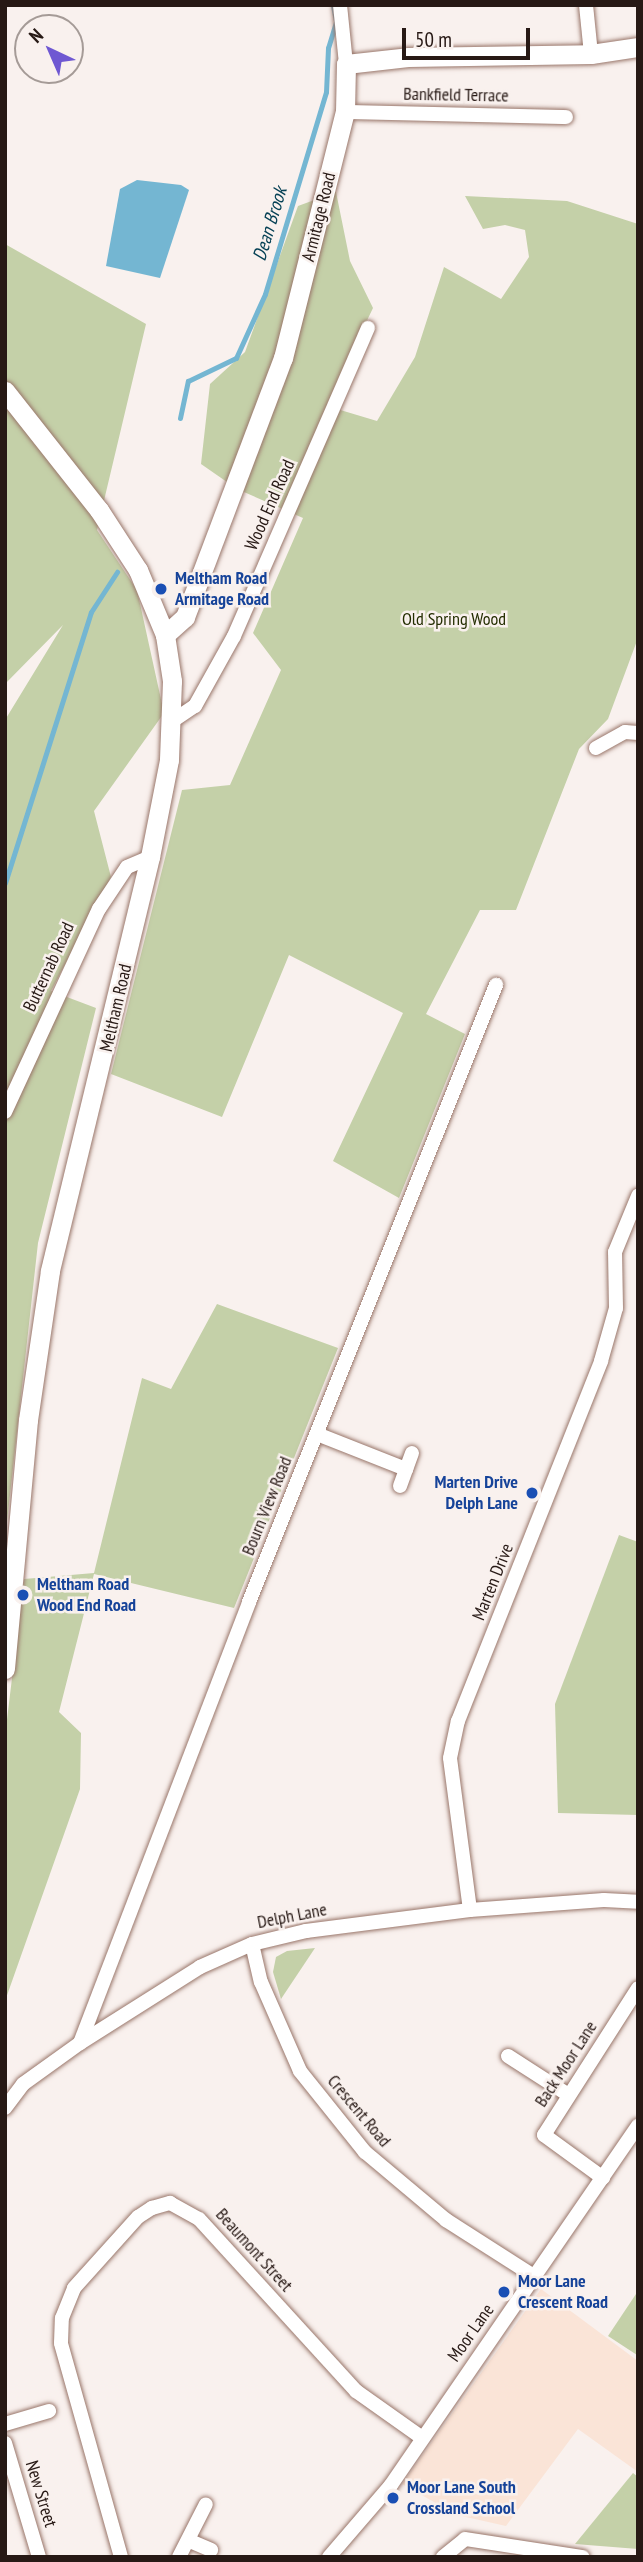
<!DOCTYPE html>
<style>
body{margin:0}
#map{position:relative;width:643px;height:2562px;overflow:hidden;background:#f9f1ee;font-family:"PT Sans Narrow",sans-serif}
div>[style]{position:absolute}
.education>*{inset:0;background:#fae4d7}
.green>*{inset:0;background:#c4d0a8}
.water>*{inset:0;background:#74b6d2}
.stream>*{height:5px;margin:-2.5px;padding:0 2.5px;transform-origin:2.5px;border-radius:2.5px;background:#74b6d2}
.roads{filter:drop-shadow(0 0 2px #99766a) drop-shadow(0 0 2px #99766a)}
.minor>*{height:14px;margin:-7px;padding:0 7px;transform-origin:7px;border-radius:7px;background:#fff}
.secondary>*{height:19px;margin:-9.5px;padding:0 9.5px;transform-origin:9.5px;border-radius:9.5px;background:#fff}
.dots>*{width:19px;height:19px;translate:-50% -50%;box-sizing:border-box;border:4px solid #f9f1ee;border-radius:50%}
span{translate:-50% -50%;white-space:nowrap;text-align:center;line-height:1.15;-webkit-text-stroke:5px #f9f1ee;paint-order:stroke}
.street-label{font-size:18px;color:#271915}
.transit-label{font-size:18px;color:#164399;font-weight:700}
.left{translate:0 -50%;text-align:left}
.right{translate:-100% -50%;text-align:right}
.park-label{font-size:18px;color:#242e02}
.water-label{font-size:19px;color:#064155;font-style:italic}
.frame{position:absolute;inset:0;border:7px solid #271915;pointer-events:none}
.north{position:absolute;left:14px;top:14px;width:70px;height:70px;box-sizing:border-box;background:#f9f1ee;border:2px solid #a59b97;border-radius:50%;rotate:316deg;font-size:19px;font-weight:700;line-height:28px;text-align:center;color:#271915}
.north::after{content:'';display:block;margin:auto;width:24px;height:32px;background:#6f58d2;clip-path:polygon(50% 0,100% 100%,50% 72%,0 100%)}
.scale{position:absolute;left:402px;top:28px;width:128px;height:32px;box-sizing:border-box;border:4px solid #271915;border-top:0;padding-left:9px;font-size:21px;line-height:24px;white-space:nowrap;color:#271915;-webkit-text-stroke:5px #f9f1ee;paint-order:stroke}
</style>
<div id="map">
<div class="education">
<i style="clip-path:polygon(541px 2289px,638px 2361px,638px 2472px,578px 2429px,506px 2526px,457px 2515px,402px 2484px)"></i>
</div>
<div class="green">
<i style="clip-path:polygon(336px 192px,350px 261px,373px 308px,335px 387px,337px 409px,377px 421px,415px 357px,444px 267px,501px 299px,529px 257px,525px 230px,505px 225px,483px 229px,465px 196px,567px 201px,638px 224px,638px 638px,608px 719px,579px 749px,516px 910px,480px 910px,426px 1014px,465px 1034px,399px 1198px,333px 1161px,403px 1013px,289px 955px,222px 1117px,111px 1074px,182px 790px,230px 785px,281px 670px,253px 633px,303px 518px,237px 489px,201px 464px,210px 384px,245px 352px,298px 206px)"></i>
<i style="clip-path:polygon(5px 244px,146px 324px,97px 530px,137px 590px,164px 713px,94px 811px,111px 877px,51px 991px,96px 1008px,38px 1243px,5px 1540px,5px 720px,63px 625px,5px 684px)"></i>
<i style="clip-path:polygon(217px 1304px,338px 1348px,234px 1608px,94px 1574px,59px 1712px,81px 1733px,80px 1789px,5px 2001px,5px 1736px,24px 1579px,94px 1573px,142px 1378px,171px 1389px)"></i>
<i style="clip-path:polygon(619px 1535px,638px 1542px,638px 1815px,558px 1813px,555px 1704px)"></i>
<i style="clip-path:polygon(315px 1948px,281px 1999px,273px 1972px,276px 1957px,287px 1951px)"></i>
<i style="clip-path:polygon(638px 2291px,638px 2354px,637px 2355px,608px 2336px)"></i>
<i style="clip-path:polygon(633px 2473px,638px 2477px,638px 2549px,575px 2544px)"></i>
</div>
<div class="water">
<i style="clip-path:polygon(137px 180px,181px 185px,189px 190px,160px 278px,106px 266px,120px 189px)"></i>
</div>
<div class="stream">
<i style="left:180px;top:418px;width:38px;rotate:-78deg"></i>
<i style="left:188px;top:381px;width:53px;rotate:-25.6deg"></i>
<i style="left:236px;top:358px;width:70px;rotate:-65.6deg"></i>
<i style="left:265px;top:294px;width:211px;rotate:-73.2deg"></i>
<i style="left:326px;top:92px;width:44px;rotate:-87.4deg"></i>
<i style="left:328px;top:48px;width:28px;rotate:-73deg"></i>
<i style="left:336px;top:21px;width:16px;rotate:-101deg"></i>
<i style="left:5px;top:883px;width:284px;rotate:-72.4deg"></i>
<i style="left:91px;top:612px;width:48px;rotate:-57deg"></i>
</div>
<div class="roads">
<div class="minor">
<i style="left:340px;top:5px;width:59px;rotate:84.2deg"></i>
<i style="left:586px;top:5px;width:49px;rotate:84.2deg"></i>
<i style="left:345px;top:112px;width:221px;rotate:1.3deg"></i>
<i style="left:171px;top:722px;width:29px;rotate:-34deg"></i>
<i style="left:195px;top:706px;width:80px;rotate:-60.9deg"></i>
<i style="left:234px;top:636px;width:336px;rotate:-66.5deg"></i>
<i style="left:596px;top:748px;width:33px;rotate:-29deg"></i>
<i style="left:625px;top:732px;width:13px;rotate:4deg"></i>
<i style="left:5px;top:1112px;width:224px;rotate:-65.2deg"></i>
<i style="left:99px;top:909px;width:50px;rotate:-56.3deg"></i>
<i style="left:127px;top:867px;width:25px;rotate:-23deg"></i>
<i style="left:317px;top:1434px;width:96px;rotate:21.5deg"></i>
<i style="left:400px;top:1486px;width:35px;rotate:-70deg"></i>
<i style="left:470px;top:1910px;width:153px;rotate:-97.5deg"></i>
<i style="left:450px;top:1758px;width:38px;rotate:-78deg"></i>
<i style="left:458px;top:1721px;width:387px;rotate:-68.3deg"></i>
<i style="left:601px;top:1361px;width:55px;rotate:-74.2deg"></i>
<i style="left:616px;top:1308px;width:56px;rotate:-91deg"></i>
<i style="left:615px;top:1252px;width:61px;rotate:-67.7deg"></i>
<i style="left:252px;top:1944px;width:39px;rotate:77deg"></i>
<i style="left:261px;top:1982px;width:97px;rotate:66.3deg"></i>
<i style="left:300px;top:2071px;width:104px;rotate:51.3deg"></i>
<i style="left:365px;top:2152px;width:106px;rotate:40deg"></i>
<i style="left:446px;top:2220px;width:106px;rotate:32.6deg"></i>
<i style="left:80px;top:2043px;width:472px;rotate:-69deg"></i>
<i style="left:249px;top:1602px;width:665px;rotate:-68.18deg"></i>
<i style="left:508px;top:2056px;width:70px;rotate:32.8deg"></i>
<i style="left:5px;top:2108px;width:30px;rotate:-53deg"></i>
<i style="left:23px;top:2084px;width:70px;rotate:-35.7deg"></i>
<i style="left:80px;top:2043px;width:142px;rotate:-32.3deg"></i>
<i style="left:200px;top:1967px;width:57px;rotate:-23.9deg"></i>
<i style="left:252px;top:1944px;width:56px;rotate:-13.5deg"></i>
<i style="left:306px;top:1931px;width:165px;rotate:-7.3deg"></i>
<i style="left:470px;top:1910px;width:134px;rotate:-4.3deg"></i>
<i style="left:604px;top:1900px;width:34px;rotate:3deg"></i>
<i style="left:603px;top:2178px;width:73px;rotate:-143.9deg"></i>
<i style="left:544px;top:2135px;width:174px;rotate:-57.4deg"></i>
<i style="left:5px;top:2424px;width:46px;rotate:-16.5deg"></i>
<i style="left:5px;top:2443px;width:119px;rotate:73.4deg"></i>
<i style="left:190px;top:2541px;width:23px;rotate:23deg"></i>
<i style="left:121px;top:2557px;width:222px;rotate:-105.7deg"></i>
<i style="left:61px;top:2343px;width:25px;rotate:-88deg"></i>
<i style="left:62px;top:2318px;width:32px;rotate:-68deg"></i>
<i style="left:74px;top:2288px;width:96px;rotate:-48deg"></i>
<i style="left:138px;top:2217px;width:17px;rotate:-33deg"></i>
<i style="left:152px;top:2208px;width:19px;rotate:-16deg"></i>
<i style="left:170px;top:2203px;width:33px;rotate:29deg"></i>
<i style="left:199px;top:2219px;width:233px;rotate:47.6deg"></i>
<i style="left:356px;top:2391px;width:80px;rotate:35.3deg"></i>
<i style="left:179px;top:2557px;width:59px;rotate:-63deg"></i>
<i style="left:329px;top:2557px;width:95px;rotate:-49.3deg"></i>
<i style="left:391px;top:2485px;width:436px;rotate:-55.5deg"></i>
<i style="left:443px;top:2557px;width:28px;rotate:-39deg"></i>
<i style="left:465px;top:2539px;width:119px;rotate:8.7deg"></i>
</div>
<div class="secondary">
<i style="left:5px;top:391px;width:152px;rotate:51.7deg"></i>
<i style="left:99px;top:510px;width:72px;rotate:57deg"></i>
<i style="left:138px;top:570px;width:70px;rotate:67.4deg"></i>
<i style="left:165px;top:635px;width:47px;rotate:81.3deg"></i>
<i style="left:172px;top:681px;width:79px;rotate:92.2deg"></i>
<i style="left:169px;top:760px;width:99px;rotate:101.1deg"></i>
<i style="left:150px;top:857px;width:426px;rotate:103.6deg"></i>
<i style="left:50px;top:1271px;width:151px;rotate:98.4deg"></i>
<i style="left:28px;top:1420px;width:250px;rotate:95.3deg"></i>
<i style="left:165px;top:635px;width:27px;rotate:-42deg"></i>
<i style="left:185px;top:617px;width:277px;rotate:-69.3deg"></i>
<i style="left:283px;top:358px;width:254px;rotate:-75.9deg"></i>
<i style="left:345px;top:112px;width:48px;rotate:-88.8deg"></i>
<i style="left:346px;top:64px;width:62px;rotate:-6.4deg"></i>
<i style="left:408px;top:57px;width:183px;rotate:-0.9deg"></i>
<i style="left:591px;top:54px;width:48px;rotate:-8.5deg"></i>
</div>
</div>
<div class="dots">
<i style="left:161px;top:589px;background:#1a4fb4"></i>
<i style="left:532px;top:1493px;background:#1a4fb4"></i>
<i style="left:23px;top:1595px;background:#1a4fb4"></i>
<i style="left:504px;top:2292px;background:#1a4fb4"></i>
<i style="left:393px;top:2498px;background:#1a4fb4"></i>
</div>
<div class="street-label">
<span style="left:456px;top:95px;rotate:1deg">Bankfield Terrace</span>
<span style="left:319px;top:217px;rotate:-76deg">Armitage Road</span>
<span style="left:270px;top:505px;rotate:-66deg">Wood End Road</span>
<span style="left:49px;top:967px;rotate:-65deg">Butternab Road</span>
<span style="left:116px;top:1008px;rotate:-77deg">Meltham Road</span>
<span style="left:267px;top:1506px;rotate:-68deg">Bourn View Road</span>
<span style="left:493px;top:1582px;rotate:-68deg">Marten Drive</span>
<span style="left:292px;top:1916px;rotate:-11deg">Delph Lane</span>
<span style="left:566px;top:2064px;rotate:-57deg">Back Moor Lane</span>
<span style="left:359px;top:2111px;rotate:50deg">Crescent Road</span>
<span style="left:254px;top:2250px;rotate:48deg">Beaumont Street</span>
<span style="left:471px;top:2333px;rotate:-55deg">Moor Lane</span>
<span style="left:41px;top:2494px;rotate:73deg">New Street</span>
</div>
<div class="transit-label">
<span class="left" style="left:175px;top:589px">Meltham Road<br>Armitage Road</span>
<span class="right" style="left:518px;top:1493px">Marten Drive<br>Delph Lane</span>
<span class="left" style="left:37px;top:1595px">Meltham Road<br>Wood End Road</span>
<span class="left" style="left:518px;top:2292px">Moor Lane<br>Crescent Road</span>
<span class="left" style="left:407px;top:2498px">Moor Lane South<br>Crossland School</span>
</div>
<div class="park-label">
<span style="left:454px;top:619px">Old Spring Wood</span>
</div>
<div class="water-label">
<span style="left:270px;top:224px;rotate:-73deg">Dean Brook</span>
</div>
<div class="frame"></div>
<div class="north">N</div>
<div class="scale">50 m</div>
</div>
